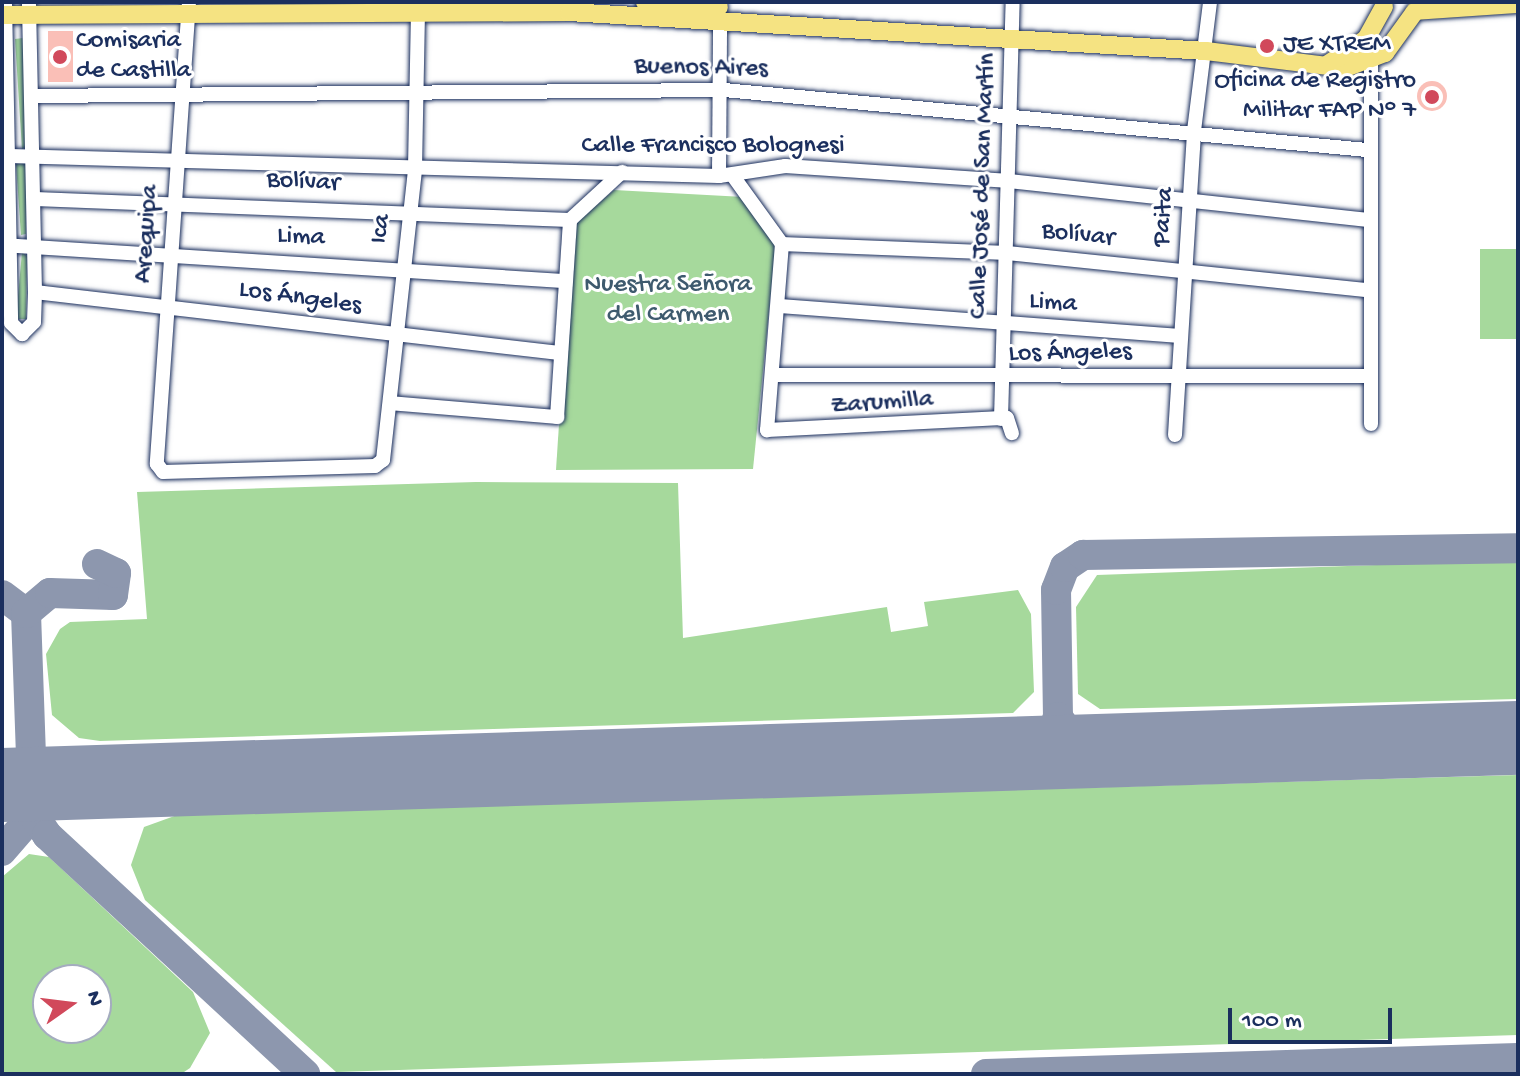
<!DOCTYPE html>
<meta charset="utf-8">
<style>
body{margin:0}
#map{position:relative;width:1520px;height:1076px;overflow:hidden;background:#fff;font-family:"Gochi Hand",sans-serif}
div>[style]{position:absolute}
.green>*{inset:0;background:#a6d99c;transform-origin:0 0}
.taxiway>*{height:30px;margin:-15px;padding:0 15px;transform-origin:15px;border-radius:15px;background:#8d97ae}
.runway>*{height:74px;margin:-37px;padding:0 37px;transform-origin:37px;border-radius:37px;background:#8d97ae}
.building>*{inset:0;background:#fabfb7;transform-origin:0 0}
.round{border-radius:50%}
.roads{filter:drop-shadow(0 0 2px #1b2f5e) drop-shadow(0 0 2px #1b2f5e)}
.minor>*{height:14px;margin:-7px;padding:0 7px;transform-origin:7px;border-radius:7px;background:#fff}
.major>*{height:18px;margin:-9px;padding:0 9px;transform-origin:9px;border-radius:9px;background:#f5e382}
.dots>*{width:22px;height:22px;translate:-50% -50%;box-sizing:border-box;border:4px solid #fff;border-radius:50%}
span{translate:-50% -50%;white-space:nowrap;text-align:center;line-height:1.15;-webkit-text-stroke:6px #fff;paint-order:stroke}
.poi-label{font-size:26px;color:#1b2f5e}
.left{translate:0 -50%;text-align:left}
.right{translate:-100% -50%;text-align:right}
.street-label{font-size:26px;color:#1b2f5e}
.park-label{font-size:26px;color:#3e5a6e}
.frame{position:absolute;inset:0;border:4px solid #1b2f5e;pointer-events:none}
.north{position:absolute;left:32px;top:964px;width:80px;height:80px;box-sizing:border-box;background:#fff;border:2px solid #a4acbf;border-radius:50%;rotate:76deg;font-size:22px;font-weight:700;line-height:32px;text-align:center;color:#1b2f5e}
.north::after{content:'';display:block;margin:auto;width:28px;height:36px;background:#d1495b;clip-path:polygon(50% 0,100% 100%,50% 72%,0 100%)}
.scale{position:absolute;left:1228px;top:1008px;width:164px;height:36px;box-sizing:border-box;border:4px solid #1b2f5e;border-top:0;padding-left:10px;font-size:24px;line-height:28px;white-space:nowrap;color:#1b2f5e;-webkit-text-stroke:6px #fff;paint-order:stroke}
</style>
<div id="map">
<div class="green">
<i style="clip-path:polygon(23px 38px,26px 147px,22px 149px,15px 39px)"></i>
<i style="clip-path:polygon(26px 163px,26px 234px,21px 235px,16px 164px)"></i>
<i style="clip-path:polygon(614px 190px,744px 197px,776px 242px,753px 469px,556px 470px,572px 226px)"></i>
<i style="left:1518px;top:249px;width:90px;height:38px;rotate:90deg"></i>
<i style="clip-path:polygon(22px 252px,27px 256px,26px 319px,16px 319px)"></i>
<i style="clip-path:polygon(476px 482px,678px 483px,683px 638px,887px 607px,891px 632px,928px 626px,924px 602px,1018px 590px,1031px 614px,1034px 692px,1013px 713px,100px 741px,79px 738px,52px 715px,46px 654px,60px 629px,70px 622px,147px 619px,137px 492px)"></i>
<i style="clip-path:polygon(1518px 560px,1518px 699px,1100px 709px,1078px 694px,1076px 607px,1097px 575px)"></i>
<i style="clip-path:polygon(1518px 775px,1518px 1035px,336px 1072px,145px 900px,131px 865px,144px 827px,180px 814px)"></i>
<i style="clip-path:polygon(evenodd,29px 854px,49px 857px,193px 992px,210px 1033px,190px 1068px,181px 1074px,2px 1074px,2px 877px,29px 854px,96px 980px,96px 1028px,48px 1028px,48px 980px,96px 980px)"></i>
</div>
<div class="taxiway">
<i style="left:2px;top:595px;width:30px;rotate:37deg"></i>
<i style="left:26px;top:613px;width:171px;rotate:88deg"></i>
<i style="left:32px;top:784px;width:39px;rotate:99deg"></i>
<i style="left:26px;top:823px;width:37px;rotate:131deg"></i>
<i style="left:26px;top:613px;width:31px;rotate:-40deg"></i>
<i style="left:50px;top:593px;width:63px;rotate:1.8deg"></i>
<i style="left:113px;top:595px;width:22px;rotate:-82deg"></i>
<i style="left:116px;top:573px;width:21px;rotate:-155deg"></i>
<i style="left:1081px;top:751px;width:41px;rotate:-124.1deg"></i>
<i style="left:1058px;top:717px;width:127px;rotate:-90.9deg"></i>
<i style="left:1056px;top:590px;width:25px;rotate:-69deg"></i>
<i style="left:1065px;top:567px;width:22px;rotate:-34deg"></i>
<i style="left:1083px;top:555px;width:435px;rotate:-0.9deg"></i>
<i style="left:1027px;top:753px;width:29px;rotate:-35deg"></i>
<i style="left:1051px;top:736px;width:20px;rotate:-70deg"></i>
<i style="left:31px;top:811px;width:29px;rotate:56deg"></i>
<i style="left:47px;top:835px;width:352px;rotate:42.8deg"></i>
<i style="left:986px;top:1074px;width:532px;rotate:-1.72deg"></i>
</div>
<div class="runway">
<i style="left:2px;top:785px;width:1517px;rotate:-1.78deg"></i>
</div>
<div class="building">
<i style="left:48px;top:31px;width:25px;height:51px"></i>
<i class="round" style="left:1417px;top:81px;width:30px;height:30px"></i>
</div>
<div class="roads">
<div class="minor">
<i style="left:189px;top:2px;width:463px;rotate:94deg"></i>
<i style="left:157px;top:464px;width:10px;rotate:53deg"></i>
<i style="left:163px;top:472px;width:212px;rotate:-1.6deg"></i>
<i style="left:375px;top:466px;width:10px;rotate:-37deg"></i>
<i style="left:383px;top:460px;width:294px;rotate:-83.7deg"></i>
<i style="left:415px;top:168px;width:156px;rotate:-88.9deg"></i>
<i style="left:418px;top:12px;width:13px;rotate:-48deg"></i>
<i style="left:5px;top:3px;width:320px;rotate:88.9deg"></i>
<i style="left:11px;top:323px;width:16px;rotate:45deg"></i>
<i style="left:22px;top:334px;width:17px;rotate:-45deg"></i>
<i style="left:34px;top:322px;width:30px;rotate:-88deg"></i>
<i style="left:35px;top:292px;width:289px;rotate:-91.2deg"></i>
<i style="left:32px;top:96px;width:692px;rotate:-0.5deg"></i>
<i style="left:724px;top:90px;width:646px;rotate:5.33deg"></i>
<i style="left:10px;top:156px;width:709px;rotate:1.62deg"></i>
<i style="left:719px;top:176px;width:67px;rotate:-8.6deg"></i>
<i style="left:785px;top:166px;width:225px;rotate:3.8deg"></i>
<i style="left:1009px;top:181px;width:359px;rotate:6.2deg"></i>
<i style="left:719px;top:176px;width:157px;rotate:-89.6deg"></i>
<i style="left:733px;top:176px;width:84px;rotate:54.2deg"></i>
<i style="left:782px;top:244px;width:187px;rotate:94.6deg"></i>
<i style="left:767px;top:430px;width:240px;rotate:-2.9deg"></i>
<i style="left:1007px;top:418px;width:16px;rotate:72deg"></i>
<i style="left:35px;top:199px;width:535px;rotate:2.25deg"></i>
<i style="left:782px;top:244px;width:225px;rotate:2.3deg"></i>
<i style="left:1007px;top:253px;width:363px;rotate:5.9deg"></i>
<i style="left:2px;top:245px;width:562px;rotate:3.67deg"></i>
<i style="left:35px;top:292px;width:528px;rotate:6.64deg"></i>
<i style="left:780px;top:306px;width:401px;rotate:4.3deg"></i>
<i style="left:772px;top:375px;width:597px;rotate:0.1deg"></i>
<i style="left:390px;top:403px;width:168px;rotate:4.8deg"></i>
<i style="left:557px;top:417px;width:197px;rotate:-86.2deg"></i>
<i style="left:570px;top:220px;width:71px;rotate:-42.7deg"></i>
<i style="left:1001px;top:419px;width:417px;rotate:-88.4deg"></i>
<i style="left:1371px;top:424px;width:362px;rotate:-90deg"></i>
<i style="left:1175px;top:435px;width:305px;rotate:-86.4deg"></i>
<i style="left:1194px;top:131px;width:130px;rotate:-82.9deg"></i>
</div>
<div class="major">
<i style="left:645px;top:2px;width:74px;rotate:3.9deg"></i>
<i style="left:1415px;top:11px;width:103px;rotate:-3.9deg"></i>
<i style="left:2px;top:15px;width:567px;rotate:-0.3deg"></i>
<i style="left:569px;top:12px;width:638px;rotate:3.5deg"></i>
<i style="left:1206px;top:51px;width:140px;rotate:7deg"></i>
<i style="left:1345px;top:68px;width:43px;rotate:-20.6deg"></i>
<i style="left:1385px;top:53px;width:49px;rotate:-54.1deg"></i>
<i style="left:1328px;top:64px;width:45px;rotate:-33.3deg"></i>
<i style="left:1366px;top:39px;width:37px;rotate:-61deg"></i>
</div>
</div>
<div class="dots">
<i style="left:1267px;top:46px;background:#d1495b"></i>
<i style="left:60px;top:57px;background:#d1495b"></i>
<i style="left:1432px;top:97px;background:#d1495b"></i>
</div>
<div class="poi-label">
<span class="left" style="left:76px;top:57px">Comisaria<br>de Castilla</span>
<span class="left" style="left:1283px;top:46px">JE XTREM</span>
<span class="right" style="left:1416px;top:97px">Oficina de Registro<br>Militar FAP N° 7</span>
</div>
<div class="street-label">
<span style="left:701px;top:69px;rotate:1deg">Buenos Aires</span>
<span style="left:713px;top:147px">Calle Francisco Bolognesi</span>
<span style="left:303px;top:183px;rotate:3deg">Bolívar</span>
<span style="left:984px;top:186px;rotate:-88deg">Calle José de San Martín</span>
<span style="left:1165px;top:217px;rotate:-86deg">Paita</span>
<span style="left:382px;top:229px;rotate:-82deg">Ica</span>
<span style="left:148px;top:234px;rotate:-86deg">Arequipa</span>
<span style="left:1078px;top:236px;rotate:6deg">Bolívar</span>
<span style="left:301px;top:238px;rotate:3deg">Lima</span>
<span style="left:300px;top:299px;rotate:8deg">Los Ángeles</span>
<span style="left:1053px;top:304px;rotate:4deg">Lima</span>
<span style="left:1070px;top:354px;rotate:-1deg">Los Ángeles</span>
<span style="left:882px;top:404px;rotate:-4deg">Zarumilla</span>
</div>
<div class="park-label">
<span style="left:668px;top:301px">Nuestra Señora<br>del Carmen</span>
</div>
<div class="frame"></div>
<div class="north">N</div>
<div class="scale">100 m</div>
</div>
